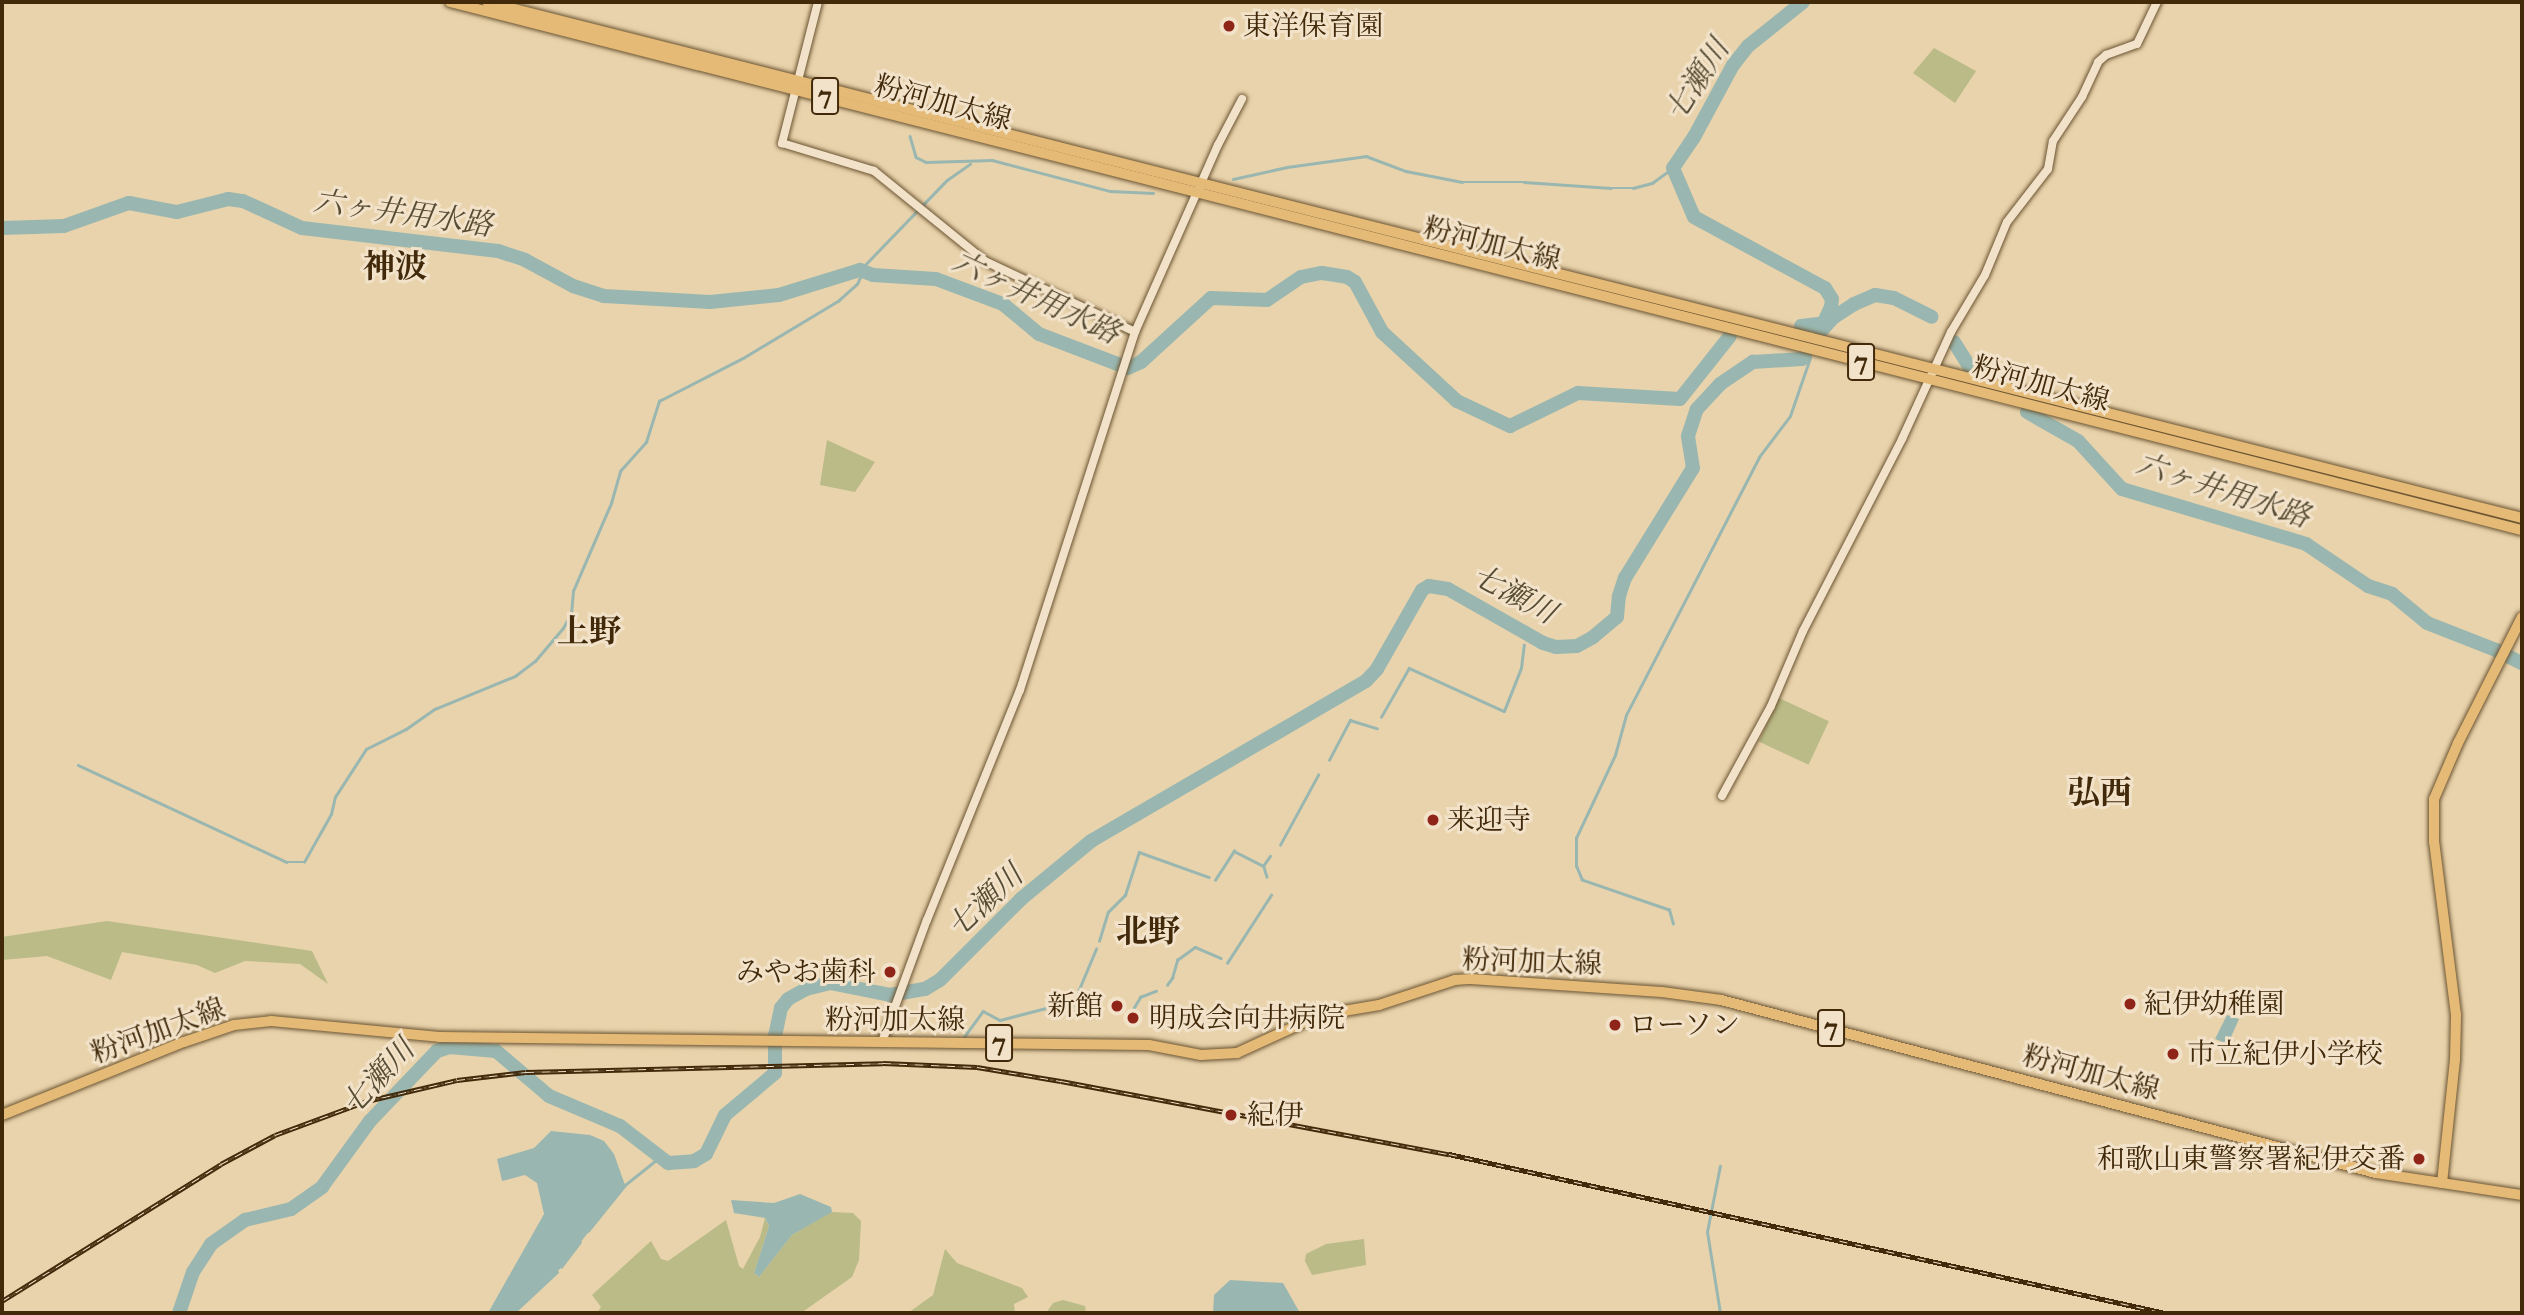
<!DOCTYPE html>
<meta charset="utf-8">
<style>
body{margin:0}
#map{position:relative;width:2524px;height:1315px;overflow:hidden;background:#e9d3ac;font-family:"IM FELL Great Primer","Noto Serif JP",serif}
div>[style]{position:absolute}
.green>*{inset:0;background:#babb87;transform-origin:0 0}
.water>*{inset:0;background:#99b7b0}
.stream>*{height:2.5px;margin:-1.25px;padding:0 1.25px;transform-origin:1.25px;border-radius:1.25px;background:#99b7b0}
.river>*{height:14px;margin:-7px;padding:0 7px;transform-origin:7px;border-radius:7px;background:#99b7b0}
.roads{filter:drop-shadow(0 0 2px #6b5432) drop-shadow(0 0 2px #6b5432)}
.minor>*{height:8px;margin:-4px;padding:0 4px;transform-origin:4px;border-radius:4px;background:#f1e2c9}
.major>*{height:10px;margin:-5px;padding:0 5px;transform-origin:5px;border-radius:5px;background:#e4ba76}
.rail>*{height:5px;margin-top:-2.5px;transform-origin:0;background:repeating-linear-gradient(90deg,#f1e2c9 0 8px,#41290a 0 16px);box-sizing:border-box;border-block:2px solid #41290a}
.dots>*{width:19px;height:19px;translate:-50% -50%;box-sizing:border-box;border:4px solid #f1e2c9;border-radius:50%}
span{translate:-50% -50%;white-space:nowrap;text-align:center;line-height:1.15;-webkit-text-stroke:6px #f1e2c9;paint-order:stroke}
.shield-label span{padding:2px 5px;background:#f1e2c9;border:2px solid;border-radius:5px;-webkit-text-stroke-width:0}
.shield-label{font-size:26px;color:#41290a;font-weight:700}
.poi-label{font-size:28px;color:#41290a}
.left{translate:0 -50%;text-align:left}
.right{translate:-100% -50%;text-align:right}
.street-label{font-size:28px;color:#41290a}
.water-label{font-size:30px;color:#574c34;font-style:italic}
.quarter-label{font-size:32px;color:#41290a;font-weight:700}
.frame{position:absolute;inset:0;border:4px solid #41290a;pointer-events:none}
</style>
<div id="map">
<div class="green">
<i style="clip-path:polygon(1934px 48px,1976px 71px,1955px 103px,1913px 73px)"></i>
<i style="clip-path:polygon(827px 440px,875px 462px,855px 492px,820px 485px)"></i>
<i style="left:1779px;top:698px;width:55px;height:48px;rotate:25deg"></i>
<i style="clip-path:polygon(2px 919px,2px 937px,107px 921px,312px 951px,328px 984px,300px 964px,245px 961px,215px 973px,197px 965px,122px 952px,111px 980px,47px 956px,2px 960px)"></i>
<i style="clip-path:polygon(831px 1212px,853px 1213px,861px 1221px,859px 1260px,852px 1277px,801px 1313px,597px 1313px,601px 1307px,592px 1295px,651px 1241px,661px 1259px,668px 1261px,726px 1220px,739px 1266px,743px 1269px,760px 1237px,765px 1218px,769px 1226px,754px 1273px,759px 1277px,792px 1235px)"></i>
<i style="clip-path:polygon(1364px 1239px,1366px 1265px,1312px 1275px,1305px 1261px,1306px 1254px,1326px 1244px)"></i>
<i style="clip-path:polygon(945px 1249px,957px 1263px,1022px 1288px,1028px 1297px,1014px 1304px,1015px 1313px,908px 1313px,933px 1295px)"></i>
<i style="clip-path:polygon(1063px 1300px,1085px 1306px,1086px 1313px,1046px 1313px,1053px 1303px)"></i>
</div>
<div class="water">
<i style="clip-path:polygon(2227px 1015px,2239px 1019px,2228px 1044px,2215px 1039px)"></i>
<i style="clip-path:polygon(551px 1131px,590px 1135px,604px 1141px,614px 1154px,625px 1185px,559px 1270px,513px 1313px,488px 1313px,544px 1214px,537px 1183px,525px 1175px,502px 1181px,497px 1159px,534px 1148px)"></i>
<i style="clip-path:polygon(800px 1194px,831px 1207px,832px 1212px,792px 1235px,759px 1277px,754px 1273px,769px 1226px,765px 1218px,734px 1213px,731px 1200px,774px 1203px)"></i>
<i style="clip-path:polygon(1230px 1280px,1283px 1283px,1300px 1313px,1213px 1313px,1214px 1295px)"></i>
</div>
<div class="stream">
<i style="left:910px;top:136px;width:22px;rotate:74deg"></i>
<i style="left:916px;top:157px;width:11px;rotate:27deg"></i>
<i style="left:926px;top:162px;width:66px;rotate:-1.7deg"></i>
<i style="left:992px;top:160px;width:122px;rotate:14.7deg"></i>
<i style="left:1110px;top:191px;width:43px;rotate:2.7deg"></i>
<i style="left:1233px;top:179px;width:55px;rotate:-12.5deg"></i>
<i style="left:1287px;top:167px;width:80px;rotate:-7.9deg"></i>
<i style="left:1366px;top:156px;width:43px;rotate:20.6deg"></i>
<i style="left:1406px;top:171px;width:57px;rotate:11.1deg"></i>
<i style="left:1462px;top:182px;width:62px"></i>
<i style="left:1524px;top:182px;width:87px;rotate:3.9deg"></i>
<i style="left:1611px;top:188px;width:22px"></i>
<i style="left:1633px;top:188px;width:20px;rotate:-15deg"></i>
<i style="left:1652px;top:183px;width:26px;rotate:-36deg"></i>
<i style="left:860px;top:270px;width:125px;rotate:-46deg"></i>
<i style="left:947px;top:180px;width:28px;rotate:-35deg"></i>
<i style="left:1825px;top:334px;width:30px;rotate:-48deg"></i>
<i style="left:1381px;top:717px;width:56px;rotate:-60.3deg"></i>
<i style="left:1409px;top:668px;width:104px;rotate:24.4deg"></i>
<i style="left:1504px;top:711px;width:46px;rotate:-68.4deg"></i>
<i style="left:1521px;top:668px;width:23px;rotate:-83deg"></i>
<i style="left:1329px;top:760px;width:45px;rotate:-62.3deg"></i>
<i style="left:1350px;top:720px;width:28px;rotate:17deg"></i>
<i style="left:78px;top:765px;width:230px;rotate:24.9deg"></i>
<i style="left:287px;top:862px;width:17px"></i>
<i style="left:304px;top:862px;width:55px;rotate:-60.6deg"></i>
<i style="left:331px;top:814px;width:17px;rotate:-77deg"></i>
<i style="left:335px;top:797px;width:57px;rotate:-57.1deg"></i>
<i style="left:366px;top:749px;width:45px;rotate:-26.6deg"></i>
<i style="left:406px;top:729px;width:35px;rotate:-35deg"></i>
<i style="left:435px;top:709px;width:87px;rotate:-22.4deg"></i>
<i style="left:515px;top:676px;width:25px;rotate:-37deg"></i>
<i style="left:535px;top:661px;width:43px;rotate:-49.7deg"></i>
<i style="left:563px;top:628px;width:16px;rotate:-60deg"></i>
<i style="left:571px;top:614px;width:23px;rotate:-85deg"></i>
<i style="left:573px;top:591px;width:96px;rotate:-66.6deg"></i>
<i style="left:611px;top:503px;width:33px;rotate:-74deg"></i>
<i style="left:620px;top:471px;width:39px;rotate:-48deg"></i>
<i style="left:646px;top:442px;width:43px;rotate:-72.4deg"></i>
<i style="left:659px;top:401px;width:94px;rotate:-27.1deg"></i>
<i style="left:743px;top:358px;width:111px;rotate:-31deg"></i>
<i style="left:838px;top:301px;width:25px;rotate:-42deg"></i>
<i style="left:857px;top:284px;width:14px;rotate:-65deg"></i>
<i style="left:1280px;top:845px;width:80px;rotate:-61.5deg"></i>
<i style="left:1264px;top:867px;width:10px;rotate:73deg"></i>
<i style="left:1215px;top:880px;width:35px;rotate:-57deg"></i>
<i style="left:1234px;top:851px;width:33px;rotate:27deg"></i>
<i style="left:1263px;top:866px;width:12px;rotate:-55deg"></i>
<i style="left:1673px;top:924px;width:15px;rotate:-106deg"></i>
<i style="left:1669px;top:910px;width:92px;rotate:-161deg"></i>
<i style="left:1582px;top:880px;width:15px;rotate:-113deg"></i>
<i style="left:1576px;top:866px;width:28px;rotate:-90deg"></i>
<i style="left:1576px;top:838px;width:92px;rotate:-64.8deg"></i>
<i style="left:1615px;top:755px;width:41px;rotate:-74.6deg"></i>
<i style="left:1626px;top:715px;width:290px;rotate:-62.7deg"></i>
<i style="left:1759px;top:457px;width:51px;rotate:-52.9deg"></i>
<i style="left:1790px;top:416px;width:61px;rotate:-71deg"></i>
<i style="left:1099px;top:941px;width:30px;rotate:-73deg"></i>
<i style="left:1108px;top:912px;width:24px;rotate:-45deg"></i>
<i style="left:1125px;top:895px;width:45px;rotate:-72deg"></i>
<i style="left:1139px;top:852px;width:74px;rotate:19.7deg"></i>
<i style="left:1227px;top:963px;width:81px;rotate:-57.1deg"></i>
<i style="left:1167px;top:985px;width:9px;rotate:-54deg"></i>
<i style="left:1172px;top:978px;width:19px;rotate:-74deg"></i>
<i style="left:1177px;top:960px;width:22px;rotate:-36deg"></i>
<i style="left:1195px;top:947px;width:28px;rotate:23deg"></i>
<i style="left:1127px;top:1019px;width:26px;rotate:-59deg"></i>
<i style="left:1140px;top:997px;width:17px;rotate:-21deg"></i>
<i style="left:964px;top:1037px;width:32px;rotate:-54deg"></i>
<i style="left:983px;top:1011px;width:19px;rotate:28deg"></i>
<i style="left:1000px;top:1020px;width:52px;rotate:-14.6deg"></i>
<i style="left:1050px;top:1007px;width:22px;rotate:-3deg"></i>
<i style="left:1072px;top:1006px;width:62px;rotate:-67.2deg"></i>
<i style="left:588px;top:1231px;width:59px;rotate:-51.2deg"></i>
<i style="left:625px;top:1185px;width:45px;rotate:-38.7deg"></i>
<i style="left:561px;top:1267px;width:31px;rotate:-53deg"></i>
<i style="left:513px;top:1313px;width:60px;rotate:-43deg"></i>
<i style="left:1720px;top:1313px;width:82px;rotate:-99.1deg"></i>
<i style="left:1707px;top:1232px;width:67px;rotate:-78.9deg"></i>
</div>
<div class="river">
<i style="left:1803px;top:2px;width:70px;rotate:141.3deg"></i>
<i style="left:1748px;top:46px;width:24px;rotate:128deg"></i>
<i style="left:1733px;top:65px;width:82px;rotate:118.4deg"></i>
<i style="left:1694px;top:137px;width:37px;rotate:124deg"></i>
<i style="left:1673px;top:168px;width:53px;rotate:66.8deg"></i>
<i style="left:1694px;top:217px;width:149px;rotate:28.5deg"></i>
<i style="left:1825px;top:288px;width:13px;rotate:58deg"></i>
<i style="left:1832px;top:299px;width:8px;rotate:97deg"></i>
<i style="left:1831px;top:307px;width:26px;rotate:115deg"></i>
<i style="left:2px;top:228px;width:62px;rotate:-1.8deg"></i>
<i style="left:64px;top:226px;width:69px;rotate:-19.5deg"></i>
<i style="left:129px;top:203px;width:49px;rotate:10.6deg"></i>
<i style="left:177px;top:212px;width:53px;rotate:-14.3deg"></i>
<i style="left:228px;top:199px;width:15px;rotate:8deg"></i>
<i style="left:243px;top:201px;width:65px;rotate:24.6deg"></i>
<i style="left:302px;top:228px;width:197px;rotate:6.7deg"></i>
<i style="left:498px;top:251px;width:28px;rotate:18deg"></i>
<i style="left:525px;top:260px;width:55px;rotate:28.4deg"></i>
<i style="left:573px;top:286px;width:33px;rotate:18deg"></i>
<i style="left:604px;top:296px;width:106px;rotate:3.2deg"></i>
<i style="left:710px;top:302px;width:69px;rotate:-5.8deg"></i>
<i style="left:779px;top:295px;width:85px;rotate:-17.2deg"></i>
<i style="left:860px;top:270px;width:14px;rotate:21deg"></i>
<i style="left:873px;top:275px;width:63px;rotate:3.6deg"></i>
<i style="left:936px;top:279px;width:72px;rotate:20.5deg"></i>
<i style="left:1003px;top:304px;width:47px;rotate:39.8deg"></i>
<i style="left:1039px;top:334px;width:95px;rotate:20.9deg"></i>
<i style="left:1128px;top:368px;width:14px;rotate:-25deg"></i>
<i style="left:1141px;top:362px;width:95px;rotate:-42.4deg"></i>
<i style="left:1211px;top:298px;width:56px;rotate:2deg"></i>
<i style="left:1267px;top:300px;width:41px;rotate:-34.1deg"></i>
<i style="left:1301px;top:277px;width:21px;rotate:-11deg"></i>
<i style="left:1322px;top:273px;width:25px;rotate:9deg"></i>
<i style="left:1347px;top:277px;width:9px;rotate:32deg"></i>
<i style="left:1355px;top:282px;width:57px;rotate:61.6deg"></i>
<i style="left:1382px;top:332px;width:102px;rotate:42.6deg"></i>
<i style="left:1457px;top:401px;width:59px;rotate:25.3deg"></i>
<i style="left:1510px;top:426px;width:76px;rotate:-25.9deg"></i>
<i style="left:1578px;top:393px;width:102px;rotate:3.4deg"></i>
<i style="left:1680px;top:399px;width:80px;rotate:-51.6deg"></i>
<i style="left:1801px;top:326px;width:24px;rotate:-7deg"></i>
<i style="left:1825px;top:323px;width:35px;rotate:-33deg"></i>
<i style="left:1854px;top:304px;width:23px;rotate:-23deg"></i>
<i style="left:1875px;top:295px;width:19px;rotate:9deg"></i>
<i style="left:1894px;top:298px;width:42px;rotate:26.6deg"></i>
<i style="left:1954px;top:342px;width:34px;rotate:58deg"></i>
<i style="left:2027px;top:412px;width:59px;rotate:29.6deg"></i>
<i style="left:2078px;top:441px;width:65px;rotate:47.5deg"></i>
<i style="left:2122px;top:489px;width:192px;rotate:16.6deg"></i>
<i style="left:2306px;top:544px;width:75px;rotate:34.1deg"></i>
<i style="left:2368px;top:586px;width:25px;rotate:18deg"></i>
<i style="left:2392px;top:594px;width:45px;rotate:39.6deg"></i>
<i style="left:2427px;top:623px;width:74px;rotate:21.4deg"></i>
<i style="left:2496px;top:650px;width:29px;rotate:27deg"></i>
<i style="left:179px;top:1313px;width:43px;rotate:-71.1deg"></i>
<i style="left:193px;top:1272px;width:33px;rotate:-57deg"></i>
<i style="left:211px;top:1244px;width:42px;rotate:-35.2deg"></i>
<i style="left:245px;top:1220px;width:47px;rotate:-13.4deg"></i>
<i style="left:291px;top:1209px;width:38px;rotate:-35deg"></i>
<i style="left:322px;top:1187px;width:82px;rotate:-54deg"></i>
<i style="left:370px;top:1121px;width:97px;rotate:-46.3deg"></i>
<i style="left:437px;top:1051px;width:13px;rotate:-18deg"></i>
<i style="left:449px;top:1047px;width:47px;rotate:4.9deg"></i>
<i style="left:496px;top:1051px;width:70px;rotate:40.3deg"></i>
<i style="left:549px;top:1096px;width:77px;rotate:22.9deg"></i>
<i style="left:620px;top:1126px;width:61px;rotate:37.6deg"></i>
<i style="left:668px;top:1163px;width:26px;rotate:-4deg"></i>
<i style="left:694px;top:1161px;width:14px;rotate:-30deg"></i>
<i style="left:706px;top:1154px;width:43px;rotate:-64deg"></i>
<i style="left:725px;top:1115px;width:65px;rotate:-40deg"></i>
<i style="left:775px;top:1073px;width:37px;rotate:-90deg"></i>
<i style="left:775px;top:1036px;width:29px;rotate:-78deg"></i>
<i style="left:781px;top:1008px;width:11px;rotate:-52deg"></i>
<i style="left:788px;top:999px;width:21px;rotate:-29deg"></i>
<i style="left:806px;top:989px;width:25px;rotate:-14deg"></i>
<i style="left:830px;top:983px;width:61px;rotate:11.3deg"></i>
<i style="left:890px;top:995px;width:36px;rotate:-10deg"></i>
<i style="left:925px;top:989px;width:17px;rotate:-31deg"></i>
<i style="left:940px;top:980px;width:115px;rotate:-45deg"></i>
<i style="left:1021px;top:899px;width:91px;rotate:-39.6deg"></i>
<i style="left:1091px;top:841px;width:318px;rotate:-30.2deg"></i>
<i style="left:1366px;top:681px;width:16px;rotate:-47deg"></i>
<i style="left:1377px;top:669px;width:91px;rotate:-60.3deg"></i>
<i style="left:1422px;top:590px;width:8px;rotate:-30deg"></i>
<i style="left:1429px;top:586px;width:19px;rotate:9deg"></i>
<i style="left:1448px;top:589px;width:109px;rotate:29.6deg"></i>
<i style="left:1543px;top:643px;width:14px;rotate:17deg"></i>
<i style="left:1556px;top:647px;width:21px;rotate:-3deg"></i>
<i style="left:1577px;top:646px;width:18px;rotate:-29deg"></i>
<i style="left:1593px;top:637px;width:31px;rotate:-40deg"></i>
<i style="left:1617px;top:617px;width:21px;rotate:-85deg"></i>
<i style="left:1619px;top:596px;width:19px;rotate:-72deg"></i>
<i style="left:1625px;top:578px;width:129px;rotate:-58.3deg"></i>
<i style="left:1693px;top:468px;width:32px;rotate:-99deg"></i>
<i style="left:1688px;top:436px;width:28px;rotate:-72deg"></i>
<i style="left:1697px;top:409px;width:34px;rotate:-47deg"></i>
<i style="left:1720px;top:384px;width:40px;rotate:-34deg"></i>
<i style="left:1753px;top:362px;width:49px;rotate:-3.5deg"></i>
<i style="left:1802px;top:359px;width:5px;rotate:-53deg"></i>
</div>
<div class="roads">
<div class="minor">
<i style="left:818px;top:2px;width:146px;rotate:104.3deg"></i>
<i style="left:782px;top:143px;width:96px;rotate:16.9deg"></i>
<i style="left:874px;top:171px;width:143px;rotate:39deg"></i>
<i style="left:985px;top:261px;width:166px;rotate:25.3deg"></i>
<i style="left:1722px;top:796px;width:102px;rotate:-61.4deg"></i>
<i style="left:1771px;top:706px;width:82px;rotate:-66.9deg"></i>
<i style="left:1803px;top:631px;width:216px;rotate:-62.7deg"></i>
<i style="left:1902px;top:439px;width:118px;rotate:-65.4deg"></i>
<i style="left:1951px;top:332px;width:66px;rotate:-59.2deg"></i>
<i style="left:1985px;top:275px;width:57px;rotate:-67.5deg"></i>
<i style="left:2007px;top:222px;width:67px;rotate:-52.3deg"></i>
<i style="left:2048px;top:169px;width:28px;rotate:-80deg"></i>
<i style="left:2053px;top:141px;width:53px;rotate:-56.6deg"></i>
<i style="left:2082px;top:97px;width:38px;rotate:-65deg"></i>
<i style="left:2098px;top:62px;width:11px;rotate:-41deg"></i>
<i style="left:2106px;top:55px;width:33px;rotate:-20deg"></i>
<i style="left:2137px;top:44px;width:47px;rotate:-64.5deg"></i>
<i style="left:882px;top:1042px;width:130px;rotate:-69.8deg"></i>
<i style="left:927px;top:920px;width:248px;rotate:-68deg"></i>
<i style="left:1020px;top:690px;width:376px;rotate:-72.2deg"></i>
<i style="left:1135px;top:332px;width:205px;rotate:-66.1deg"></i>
<i style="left:1218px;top:145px;width:52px;rotate:-62.4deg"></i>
</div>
<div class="major">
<i style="left:450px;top:2px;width:2138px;rotate:14.3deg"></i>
<i style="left:487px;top:2px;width:2099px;rotate:14.23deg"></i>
<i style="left:2px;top:1115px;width:196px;rotate:-21.9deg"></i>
<i style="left:184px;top:1042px;width:53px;rotate:-18.8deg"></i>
<i style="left:234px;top:1025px;width:37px;rotate:-6deg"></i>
<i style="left:271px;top:1021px;width:169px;rotate:5.4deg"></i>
<i style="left:439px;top:1037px;width:710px;rotate:0.65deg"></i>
<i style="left:1149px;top:1045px;width:53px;rotate:10.9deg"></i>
<i style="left:1201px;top:1055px;width:36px;rotate:-3deg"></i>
<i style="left:1237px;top:1053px;width:91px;rotate:-24.6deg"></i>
<i style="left:1320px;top:1015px;width:60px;rotate:-9.6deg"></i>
<i style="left:1379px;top:1005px;width:80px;rotate:-18.2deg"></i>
<i style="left:1455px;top:980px;width:16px;rotate:-4deg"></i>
<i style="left:1471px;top:979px;width:191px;rotate:3.9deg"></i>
<i style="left:1662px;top:992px;width:60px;rotate:7.7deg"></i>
<i style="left:1721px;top:1000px;width:677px;rotate:14.8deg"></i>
<i style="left:2376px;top:1173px;width:148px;rotate:8.6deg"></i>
<i style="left:2442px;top:1183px;width:124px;rotate:-84deg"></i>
<i style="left:2455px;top:1060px;width:45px;rotate:-88.7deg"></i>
<i style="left:2456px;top:1015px;width:174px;rotate:-97.2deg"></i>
<i style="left:2434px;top:842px;width:43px;rotate:-90deg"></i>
<i style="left:2434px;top:799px;width:61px;rotate:-66.8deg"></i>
<i style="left:2458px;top:743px;width:141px;rotate:-63.1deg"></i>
</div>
</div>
<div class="rail">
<i style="left:2px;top:1301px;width:258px;rotate:-32deg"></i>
<i style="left:221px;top:1164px;width:61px;rotate:-28.2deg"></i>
<i style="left:275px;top:1135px;width:98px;rotate:-20.3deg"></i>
<i style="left:367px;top:1101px;width:92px;rotate:-13.1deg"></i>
<i style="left:457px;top:1080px;width:69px;rotate:-6.6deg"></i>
<i style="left:526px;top:1072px;width:357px;rotate:-1.4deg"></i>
<i style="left:883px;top:1063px;width:94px;rotate:2.4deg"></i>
<i style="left:977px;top:1067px;width:85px;rotate:9.5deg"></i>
<i style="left:1061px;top:1081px;width:395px;rotate:10.7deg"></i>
<i style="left:1449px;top:1154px;width:733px;rotate:12.52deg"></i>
</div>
<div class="dots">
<i style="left:1229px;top:26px;background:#8f2418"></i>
<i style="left:1433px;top:820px;background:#8f2418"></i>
<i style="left:890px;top:972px;background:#8f2418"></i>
<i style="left:2130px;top:1004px;background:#8f2418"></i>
<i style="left:1117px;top:1006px;background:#8f2418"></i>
<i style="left:1133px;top:1018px;background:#8f2418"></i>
<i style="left:1615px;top:1025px;background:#8f2418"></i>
<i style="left:2173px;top:1054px;background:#8f2418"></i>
<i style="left:1231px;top:1115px;background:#8f2418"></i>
<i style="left:2419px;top:1159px;background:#8f2418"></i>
</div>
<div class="shield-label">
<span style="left:825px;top:96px">7</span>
<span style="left:1861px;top:362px">7</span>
<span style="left:1831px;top:1028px">7</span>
<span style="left:999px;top:1043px">7</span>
</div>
<div class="poi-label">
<span class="left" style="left:1243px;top:26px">東洋保育園</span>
<span class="left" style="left:1447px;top:820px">来迎寺</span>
<span class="right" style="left:876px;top:972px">みやお歯科</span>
<span class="left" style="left:2144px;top:1004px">紀伊幼稚園</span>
<span class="right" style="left:1103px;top:1006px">新館</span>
<span class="left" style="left:1149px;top:1018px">明成会向井病院</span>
<span class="left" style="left:1629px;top:1025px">ローソン</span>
<span class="left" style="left:2187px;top:1054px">市立紀伊小学校</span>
<span class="left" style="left:1247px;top:1115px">紀伊</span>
<span class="right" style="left:2405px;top:1159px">和歌山東警察署紀伊交番</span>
</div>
<div class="street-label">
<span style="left:943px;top:103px;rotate:15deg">粉河加太線</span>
<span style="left:1492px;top:244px;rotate:14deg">粉河加太線</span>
<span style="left:2041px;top:384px;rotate:15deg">粉河加太線</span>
<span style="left:1532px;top:962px;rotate:2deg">粉河加太線</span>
<span style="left:895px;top:1020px">粉河加太線</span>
<span style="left:158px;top:1031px;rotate:-20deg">粉河加太線</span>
<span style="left:2091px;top:1073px;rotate:15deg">粉河加太線</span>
</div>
<div class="water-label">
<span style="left:1697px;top:80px;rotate:-57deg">七瀬川</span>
<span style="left:403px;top:213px;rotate:8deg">六ヶ井用水路</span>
<span style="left:1036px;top:297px;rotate:25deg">六ヶ井用水路</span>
<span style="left:2223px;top:490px;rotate:18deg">六ヶ井用水路</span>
<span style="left:1514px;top:594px;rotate:28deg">七瀬川</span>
<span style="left:985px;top:901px;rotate:-43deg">七瀬川</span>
<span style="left:378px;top:1077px;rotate:-47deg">七瀬川</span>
</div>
<div class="quarter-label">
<span style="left:395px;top:267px">神波</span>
<span style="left:589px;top:632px">上野</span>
<span style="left:2100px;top:793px">弘西</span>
<span style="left:1148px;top:932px">北野</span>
</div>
<div class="frame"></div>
</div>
